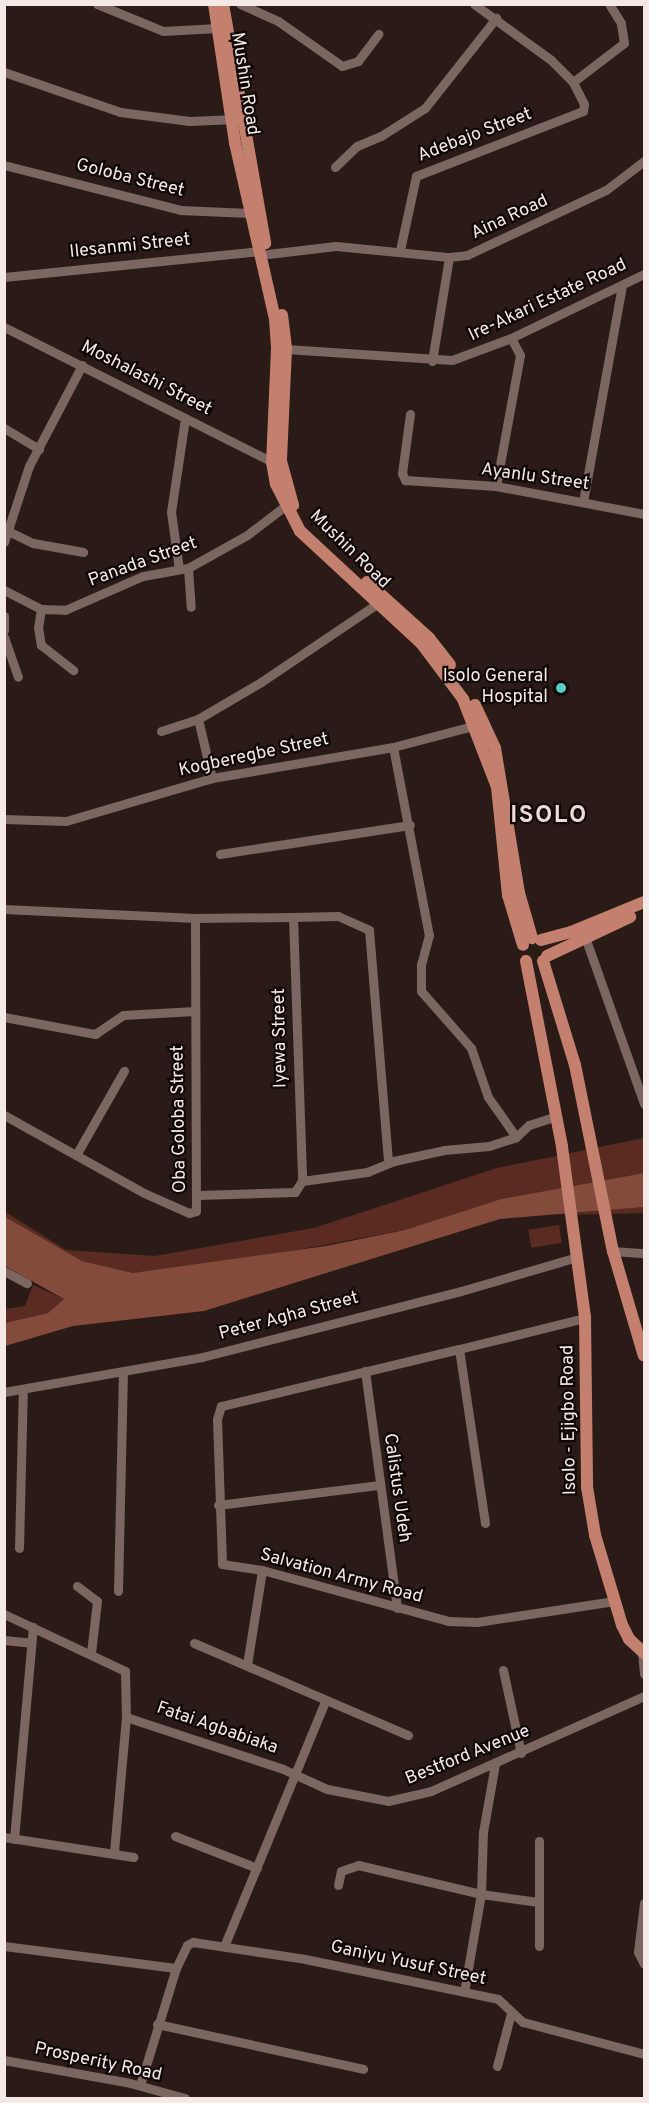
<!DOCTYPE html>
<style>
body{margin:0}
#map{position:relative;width:649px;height:2103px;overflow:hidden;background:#2b1b16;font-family:Overpass,sans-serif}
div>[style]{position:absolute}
.green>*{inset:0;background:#5a2c21;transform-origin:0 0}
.water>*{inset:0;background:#844b3c}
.minor>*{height:9px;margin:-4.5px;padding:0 4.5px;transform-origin:4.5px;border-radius:4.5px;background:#7b6661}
.major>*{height:12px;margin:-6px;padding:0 6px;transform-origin:6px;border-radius:6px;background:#c4806e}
.dots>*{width:16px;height:16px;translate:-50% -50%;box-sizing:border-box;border:3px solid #0e0706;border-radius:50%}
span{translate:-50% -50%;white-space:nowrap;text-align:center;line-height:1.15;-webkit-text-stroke:4.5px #0e0706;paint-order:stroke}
.street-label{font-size:18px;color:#f5e9e6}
.poi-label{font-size:18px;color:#f5e9e6}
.right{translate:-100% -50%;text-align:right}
.district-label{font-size:24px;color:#f0d9d2;font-weight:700;letter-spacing:1.5px}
.frame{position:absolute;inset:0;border:6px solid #f5e9e6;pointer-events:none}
</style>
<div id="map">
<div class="green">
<i style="clip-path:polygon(644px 1138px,644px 1173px,501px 1199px,405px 1230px,220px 1264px,133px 1273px,82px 1261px,5px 1218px,4px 1211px,66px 1250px,155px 1256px,314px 1228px,497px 1168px)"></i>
<i style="clip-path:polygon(644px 1207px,644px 1213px,561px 1215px,614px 1209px)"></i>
<i style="left:559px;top:1225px;width:18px;height:31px;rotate:81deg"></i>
<i style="clip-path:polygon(33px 1285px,64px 1299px,48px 1313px,5px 1323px,4px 1309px,25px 1306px)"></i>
</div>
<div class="water">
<i style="clip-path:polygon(644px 1173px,644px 1207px,500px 1219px,204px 1311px,73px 1326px,5px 1346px,5px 1323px,48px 1313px,64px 1299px,5px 1266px,5px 1217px,82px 1261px,133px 1273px,326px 1246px,405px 1230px,501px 1199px)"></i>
</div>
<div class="minor">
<i style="left:97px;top:4px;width:71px;rotate:22.2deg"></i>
<i style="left:163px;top:31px;width:55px;rotate:-3.1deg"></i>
<i style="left:240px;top:4px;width:42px;rotate:24.1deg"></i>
<i style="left:278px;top:21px;width:78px;rotate:35.1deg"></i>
<i style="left:342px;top:66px;width:17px;rotate:-17deg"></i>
<i style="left:358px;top:61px;width:34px;rotate:-53deg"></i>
<i style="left:4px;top:72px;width:123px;rotate:19deg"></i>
<i style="left:120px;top:112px;width:70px;rotate:7.4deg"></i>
<i style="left:189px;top:121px;width:47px;rotate:-2.4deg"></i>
<i style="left:573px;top:82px;width:64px;rotate:-37.4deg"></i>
<i style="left:624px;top:43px;width:20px;rotate:-99deg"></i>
<i style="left:621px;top:23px;width:22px;rotate:-122deg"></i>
<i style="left:4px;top:165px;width:182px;rotate:14.3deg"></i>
<i style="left:180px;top:210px;width:69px;rotate:2.5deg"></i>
<i style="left:335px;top:167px;width:30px;rotate:-44deg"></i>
<i style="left:357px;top:146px;width:26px;rotate:-23deg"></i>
<i style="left:381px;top:136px;width:52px;rotate:-32.5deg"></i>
<i style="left:425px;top:108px;width:115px;rotate:-51.7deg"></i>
<i style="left:400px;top:250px;width:76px;rotate:-77.8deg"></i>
<i style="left:416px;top:176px;width:179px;rotate:-21.3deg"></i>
<i style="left:583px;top:111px;width:7px;rotate:-82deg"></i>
<i style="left:584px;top:104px;width:25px;rotate:-117deg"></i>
<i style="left:573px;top:82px;width:31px;rotate:-135deg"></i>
<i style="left:551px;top:60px;width:95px;rotate:-144deg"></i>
<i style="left:268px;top:254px;width:68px;rotate:-6.7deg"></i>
<i style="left:336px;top:246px;width:114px;rotate:5.6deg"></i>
<i style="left:449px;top:257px;width:18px;rotate:-6deg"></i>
<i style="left:467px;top:255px;width:153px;rotate:-25.1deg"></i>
<i style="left:606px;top:190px;width:48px;rotate:-37.3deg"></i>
<i style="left:4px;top:277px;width:256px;rotate:-5.8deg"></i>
<i style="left:4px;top:327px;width:300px;rotate:26.7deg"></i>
<i style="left:286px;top:349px;width:166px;rotate:3.8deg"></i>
<i style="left:452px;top:360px;width:63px;rotate:-20.4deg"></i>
<i style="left:511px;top:338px;width:148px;rotate:-25.7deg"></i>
<i style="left:432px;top:361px;width:105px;rotate:-80.7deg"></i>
<i style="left:410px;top:414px;width:60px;rotate:97.7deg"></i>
<i style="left:402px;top:473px;width:8px;rotate:67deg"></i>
<i style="left:405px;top:480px;width:91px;rotate:3.8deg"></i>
<i style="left:496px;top:486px;width:151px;rotate:10.7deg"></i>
<i style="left:4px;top:428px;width:41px;rotate:31deg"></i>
<i style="left:496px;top:486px;width:133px;rotate:-79.6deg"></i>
<i style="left:520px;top:355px;width:19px;rotate:-118deg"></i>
<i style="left:583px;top:502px;width:220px;rotate:-79.8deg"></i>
<i style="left:8px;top:531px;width:28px;rotate:26deg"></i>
<i style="left:33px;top:543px;width:51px;rotate:10.2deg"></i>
<i style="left:4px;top:542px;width:80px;rotate:-71.8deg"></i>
<i style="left:29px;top:466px;width:114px;rotate:-62.3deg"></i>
<i style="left:188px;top:568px;width:39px;rotate:86deg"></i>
<i style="left:179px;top:569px;width:58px;rotate:-98deg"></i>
<i style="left:171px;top:512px;width:95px;rotate:-81.5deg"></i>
<i style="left:4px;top:590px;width:42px;rotate:27.2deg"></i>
<i style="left:41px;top:609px;width:24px;rotate:2deg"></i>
<i style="left:65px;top:610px;width:85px;rotate:-23.6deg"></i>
<i style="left:143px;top:576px;width:46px;rotate:-10.1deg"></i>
<i style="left:188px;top:568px;width:68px;rotate:-29.2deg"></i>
<i style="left:247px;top:535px;width:48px;rotate:-37.3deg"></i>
<i style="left:41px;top:609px;width:18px;rotate:99deg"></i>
<i style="left:38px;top:627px;width:18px;rotate:81deg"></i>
<i style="left:41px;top:645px;width:41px;rotate:38deg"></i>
<i style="left:4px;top:616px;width:14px;rotate:90deg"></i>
<i style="left:4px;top:637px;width:42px;rotate:70.7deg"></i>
<i style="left:198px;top:719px;width:61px;rotate:76.7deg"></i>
<i style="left:161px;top:731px;width:39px;rotate:-18deg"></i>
<i style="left:198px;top:719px;width:73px;rotate:-30.4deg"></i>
<i style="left:261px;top:682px;width:141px;rotate:-34deg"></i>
<i style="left:393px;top:747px;width:191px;rotate:79.2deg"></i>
<i style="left:429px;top:935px;width:31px;rotate:105deg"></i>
<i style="left:421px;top:965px;width:26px;rotate:90deg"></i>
<i style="left:421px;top:991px;width:76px;rotate:48.7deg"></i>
<i style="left:471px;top:1048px;width:52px;rotate:70.9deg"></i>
<i style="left:488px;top:1097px;width:49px;rotate:55deg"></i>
<i style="left:4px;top:819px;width:62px;rotate:1.8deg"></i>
<i style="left:66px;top:821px;width:152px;rotate:-16.4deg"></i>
<i style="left:212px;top:778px;width:184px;rotate:-9.7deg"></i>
<i style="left:393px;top:747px;width:86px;rotate:-14.8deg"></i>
<i style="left:220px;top:854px;width:192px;rotate:-8.7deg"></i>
<i style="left:4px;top:909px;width:191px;rotate:2.7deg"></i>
<i style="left:195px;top:918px;width:98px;rotate:-0.6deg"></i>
<i style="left:293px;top:917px;width:264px;rotate:88deg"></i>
<i style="left:302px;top:1181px;width:66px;rotate:-7.9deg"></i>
<i style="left:367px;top:1172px;width:29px;rotate:-22deg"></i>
<i style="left:394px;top:1161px;width:51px;rotate:-12.4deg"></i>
<i style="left:444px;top:1150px;width:45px;rotate:-5.1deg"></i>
<i style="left:489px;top:1146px;width:28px;rotate:-18deg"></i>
<i style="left:516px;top:1137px;width:18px;rotate:-43deg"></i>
<i style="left:529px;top:1125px;width:28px;rotate:-18deg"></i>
<i style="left:293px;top:917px;width:45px;rotate:-1.3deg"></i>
<i style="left:338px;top:916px;width:34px;rotate:24deg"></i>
<i style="left:369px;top:930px;width:234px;rotate:85.3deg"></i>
<i style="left:585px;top:937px;width:177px;rotate:70.5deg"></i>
<i style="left:4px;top:1017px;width:93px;rotate:10.6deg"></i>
<i style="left:95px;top:1034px;width:34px;rotate:-34deg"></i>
<i style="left:123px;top:1015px;width:72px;rotate:-3.2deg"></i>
<i style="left:4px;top:1115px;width:160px;rotate:29.1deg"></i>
<i style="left:144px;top:1193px;width:49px;rotate:24deg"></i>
<i style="left:189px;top:1213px;width:7px;rotate:-16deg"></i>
<i style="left:196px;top:1211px;width:293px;rotate:-90.2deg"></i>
<i style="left:76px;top:1155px;width:97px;rotate:-60.3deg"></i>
<i style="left:198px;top:1195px;width:97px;rotate:-1.8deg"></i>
<i style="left:295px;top:1192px;width:13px;rotate:-58deg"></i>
<i style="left:613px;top:1251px;width:31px;rotate:4deg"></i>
<i style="left:4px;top:1271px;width:26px;rotate:28deg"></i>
<i style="left:459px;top:1349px;width:245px;rotate:166.5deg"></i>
<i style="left:221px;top:1406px;width:14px;rotate:107deg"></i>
<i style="left:217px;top:1419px;width:145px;rotate:88deg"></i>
<i style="left:222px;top:1564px;width:40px;rotate:8.5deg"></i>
<i style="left:262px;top:1570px;width:193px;rotate:15.3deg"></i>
<i style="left:448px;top:1621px;width:29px;rotate:2deg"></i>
<i style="left:477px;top:1622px;width:139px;rotate:-8.7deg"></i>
<i style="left:365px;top:1371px;width:239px;rotate:82.3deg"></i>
<i style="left:4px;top:1392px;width:201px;rotate:-10deg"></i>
<i style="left:202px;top:1357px;width:267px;rotate:-14.3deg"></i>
<i style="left:461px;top:1291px;width:121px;rotate:-16.3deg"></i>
<i style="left:218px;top:1505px;width:161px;rotate:-7.1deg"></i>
<i style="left:485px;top:1523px;width:176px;rotate:-98.5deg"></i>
<i style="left:459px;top:1349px;width:130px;rotate:-13.8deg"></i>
<i style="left:19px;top:1548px;width:159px;rotate:-88.6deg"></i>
<i style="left:77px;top:1586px;width:25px;rotate:37deg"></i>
<i style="left:97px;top:1601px;width:52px;rotate:96.6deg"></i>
<i style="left:118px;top:1591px;width:217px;rotate:-88.7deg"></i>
<i style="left:4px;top:1614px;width:134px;rotate:25.2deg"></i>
<i style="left:125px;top:1671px;width:46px;rotate:88.8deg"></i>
<i style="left:126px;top:1717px;width:136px;rotate:95.1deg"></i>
<i style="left:4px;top:1640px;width:27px;rotate:6deg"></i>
<i style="left:194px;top:1643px;width:233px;rotate:23.3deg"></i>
<i style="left:642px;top:1651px;width:23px;rotate:85deg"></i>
<i style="left:247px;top:1665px;width:96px;rotate:-81deg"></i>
<i style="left:503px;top:1670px;width:85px;rotate:77.8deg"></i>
<i style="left:126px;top:1717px;width:165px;rotate:18.3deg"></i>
<i style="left:283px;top:1769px;width:48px;rotate:24.4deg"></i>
<i style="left:327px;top:1789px;width:62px;rotate:11.1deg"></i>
<i style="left:388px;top:1801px;width:44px;rotate:-13.1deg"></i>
<i style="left:431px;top:1791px;width:233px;rotate:-24deg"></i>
<i style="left:175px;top:1836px;width:88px;rotate:21.3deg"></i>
<i style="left:4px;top:1837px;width:131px;rotate:8.8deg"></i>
<i style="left:14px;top:1839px;width:213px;rotate:-84.9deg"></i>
<i style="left:338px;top:1885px;width:14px;rotate:-78deg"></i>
<i style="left:341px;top:1871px;width:18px;rotate:-19deg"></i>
<i style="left:358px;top:1865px;width:126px;rotate:13.3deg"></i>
<i style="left:481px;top:1894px;width:58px;rotate:8deg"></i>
<i style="left:644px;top:1903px;width:49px;rotate:97deg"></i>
<i style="left:638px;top:1952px;width:13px;rotate:63deg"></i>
<i style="left:225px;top:1944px;width:263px;rotate:-67.6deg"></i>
<i style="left:4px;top:1946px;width:173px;rotate:7.3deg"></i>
<i style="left:539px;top:1946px;width:105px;rotate:-90deg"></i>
<i style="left:464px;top:1992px;width:99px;rotate:-80.2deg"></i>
<i style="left:481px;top:1894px;width:62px;rotate:-88.2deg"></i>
<i style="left:483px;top:1832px;width:69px;rotate:-80deg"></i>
<i style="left:157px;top:2024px;width:211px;rotate:12.3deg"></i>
<i style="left:4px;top:2060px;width:128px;rotate:10.3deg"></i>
<i style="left:130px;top:2083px;width:57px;rotate:15.3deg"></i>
<i style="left:497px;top:2066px;width:55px;rotate:-75.2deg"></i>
<i style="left:140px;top:2085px;width:122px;rotate:-72.9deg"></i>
<i style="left:176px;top:1968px;width:25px;rotate:-64deg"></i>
<i style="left:187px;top:1945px;width:7px;rotate:-27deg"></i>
<i style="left:193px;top:1942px;width:113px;rotate:8.6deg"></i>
<i style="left:305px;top:1959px;width:197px;rotate:11.7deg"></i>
<i style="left:498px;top:1999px;width:34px;rotate:43deg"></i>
<i style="left:523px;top:2022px;width:125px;rotate:14.8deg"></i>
</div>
<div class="major">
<i style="left:214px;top:4px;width:141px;rotate:81.4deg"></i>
<i style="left:235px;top:143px;width:180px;rotate:77.2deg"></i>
<i style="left:275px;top:319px;width:30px;rotate:86deg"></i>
<i style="left:277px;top:349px;width:113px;rotate:92.5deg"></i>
<i style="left:272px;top:462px;width:22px;rotate:80deg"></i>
<i style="left:276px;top:484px;width:53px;rotate:62.9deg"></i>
<i style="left:300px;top:531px;width:165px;rotate:42.8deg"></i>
<i style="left:421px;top:643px;width:70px;rotate:53.1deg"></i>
<i style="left:463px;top:699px;width:94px;rotate:68.9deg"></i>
<i style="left:497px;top:787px;width:109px;rotate:84.2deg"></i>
<i style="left:508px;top:895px;width:52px;rotate:73.3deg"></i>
<i style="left:223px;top:4px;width:243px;rotate:80deg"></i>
<i style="left:282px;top:315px;width:34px;rotate:83deg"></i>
<i style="left:286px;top:349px;width:112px;rotate:92.6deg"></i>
<i style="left:281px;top:461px;width:46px;rotate:74.7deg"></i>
<i style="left:367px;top:582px;width:84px;rotate:42.1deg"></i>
<i style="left:429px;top:638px;width:34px;rotate:52deg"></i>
<i style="left:475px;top:705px;width:47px;rotate:65.1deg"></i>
<i style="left:495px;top:748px;width:147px;rotate:80.6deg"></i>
<i style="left:519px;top:893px;width:47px;rotate:73.9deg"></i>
<i style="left:541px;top:940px;width:31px;rotate:-15deg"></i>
<i style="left:571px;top:932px;width:79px;rotate:-22.3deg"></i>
<i style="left:547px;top:956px;width:92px;rotate:-25.2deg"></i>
<i style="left:526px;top:961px;width:189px;rotate:79deg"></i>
<i style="left:562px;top:1147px;width:173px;rotate:82.3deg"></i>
<i style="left:585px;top:1318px;width:169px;rotate:89.3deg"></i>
<i style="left:587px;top:1487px;width:49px;rotate:80.5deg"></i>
<i style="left:595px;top:1535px;width:94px;rotate:73.3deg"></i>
<i style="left:622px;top:1625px;width:16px;rotate:63deg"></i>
<i style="left:629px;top:1639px;width:21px;rotate:43deg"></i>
<i style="left:543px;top:961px;width:109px;rotate:72.9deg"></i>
<i style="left:575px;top:1065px;width:190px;rotate:78.5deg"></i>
<i style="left:613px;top:1251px;width:109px;rotate:73.6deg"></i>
</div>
<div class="dots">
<i style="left:561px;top:688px;background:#57cec1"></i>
</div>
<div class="street-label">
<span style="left:244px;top:84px;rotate:81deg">Mushin Road</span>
<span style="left:475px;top:136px;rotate:-21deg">Adebajo Street</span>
<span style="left:130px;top:179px;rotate:14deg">Goloba Street</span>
<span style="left:510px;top:218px;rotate:-25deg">Aina Road</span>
<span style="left:130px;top:247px;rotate:-6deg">Ilesanmi Street</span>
<span style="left:548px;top:301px;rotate:-25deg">Ire-Akari Estate Road</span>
<span style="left:146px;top:379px;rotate:27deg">Moshalashi Street</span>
<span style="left:535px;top:478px;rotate:8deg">Ayanlu Street</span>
<span style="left:349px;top:550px;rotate:44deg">Mushin Road</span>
<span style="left:143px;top:563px;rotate:-20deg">Panada Street</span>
<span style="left:254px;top:756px;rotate:-12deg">Kogberegbe Street</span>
<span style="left:281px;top:1038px;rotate:-91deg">Iyewa Street</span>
<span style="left:180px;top:1119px;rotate:-91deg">Oba Goloba Street</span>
<span style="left:289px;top:1317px;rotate:-15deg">Peter Agha Street</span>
<span style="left:570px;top:1420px;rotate:-91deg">Isolo - Ejigbo Road</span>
<span style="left:396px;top:1488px;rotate:82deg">Calistus Udeh</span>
<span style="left:341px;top:1577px;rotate:15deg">Salvation Army Road</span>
<span style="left:217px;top:1729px;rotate:19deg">Fatai Agbabiaka</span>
<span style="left:468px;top:1756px;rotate:-22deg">Bestford Avenue</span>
<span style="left:408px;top:1964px;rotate:12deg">Ganiyu Yusuf Street</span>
<span style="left:98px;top:2063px;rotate:12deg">Prosperity Road</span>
</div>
<div class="poi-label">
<span class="right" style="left:548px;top:688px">Isolo General<br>Hospital</span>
</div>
<div class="district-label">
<span style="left:549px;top:817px">ISOLO</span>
</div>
<div class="frame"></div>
</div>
